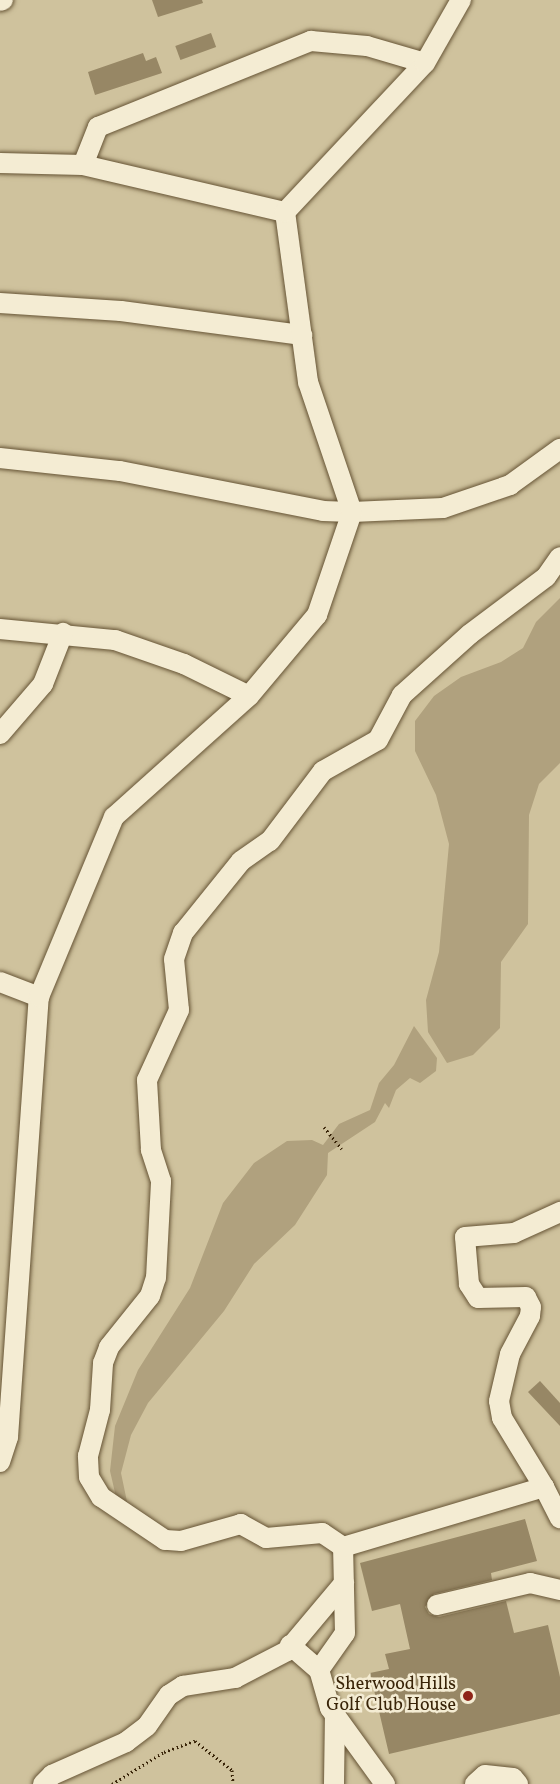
<!DOCTYPE html>
<style>
body{margin:0}
#map{position:relative;width:560px;height:1784px;overflow:hidden;background:#eee2bb;font-family:Vollkorn,serif}
div>[style]{position:absolute}
.green>*{inset:0;background:#cfc29d;transform-origin:0 0}
.water>*{inset:0;background:#b0a17e}
.building>*{inset:0;background:#978765;transform-origin:0 0}
.path>*{height:3px;margin-top:-1.5px;transform-origin:0;background:repeating-linear-gradient(90deg,#392408 0 1.5px,transparent 0 4.5px)}
.roads{filter:drop-shadow(0 0 2px #665435) drop-shadow(0 0 2px #665435)}
.minor>*{height:20px;margin:-10px;padding:0 10px;transform-origin:10px;border-radius:10px;background:#f4ecd3}
.dots>*{width:16px;height:16px;translate:-50% -50%;box-sizing:border-box;border:3px solid #f4ecd3;border-radius:50%}
span{translate:-50% -50%;white-space:nowrap;text-align:center;line-height:1.15;-webkit-text-stroke:5px #f4ecd3;paint-order:stroke}
.poi-label{font-size:18px;color:#392408}
.right{translate:-100% -50%;text-align:right}
</style>
<div id="map">
<div class="green">
<i style="left:0;top:0;width:560px;height:1784px"></i>
</div>
<div class="water">
<i style="clip-path:polygon(560px 598px,560px 763px,539px 784px,529px 815px,528px 924px,501px 962px,500px 1028px,473px 1055px,447px 1063px,428px 1032px,426px 1000px,439px 952px,449px 844px,436px 795px,415px 751px,415px 721px,434px 696px,461px 677px,501px 662px,523px 648px,536px 622px)"></i>
<i style="clip-path:polygon(414px 1026px,437px 1058px,436px 1071px,420px 1083px,410px 1078px,396px 1090px,389px 1108px,385px 1103px,375px 1122px,328px 1153px,327px 1175px,295px 1225px,254px 1264px,224px 1311px,148px 1403px,131px 1435px,121px 1473px,130px 1516px,116px 1497px,110px 1471px,115px 1426px,138px 1370px,190px 1288px,223px 1203px,254px 1163px,287px 1141px,312px 1140px,323px 1145px,339px 1124px,370px 1110px,379px 1083px,394px 1065px)"></i>
</div>
<div class="building">
<i style="clip-path:polygon(152px 0,202px 0,203px 3px,158px 17px)"></i>
<i style="left:211px;top:33px;width:15px;height:38px;rotate:70deg"></i>
<i style="clip-path:polygon(143px 53px,146px 61px,156px 57px,162px 73px,95px 95px,88px 72px)"></i>
<i style="clip-path:polygon(540px 1381px,560px 1403px,560px 1426px,528px 1392px)"></i>
<i style="clip-path:polygon(525px 1519px,537px 1561px,491px 1573px,492px 1580px,434px 1594px,425px 1607px,429px 1614px,439px 1617px,506px 1601px,514px 1633px,548px 1625px,560px 1677px,560px 1714px,389px 1754px,370px 1673px,389px 1669px,385px 1654px,410px 1649px,400px 1604px,372px 1611px,360px 1563px)"></i>
</div>
<div class="path">
<i style="left:324px;top:1127px;width:28px;rotate:51deg"></i>
<i style="left:112px;top:1784px;width:61px;rotate:-31.6deg"></i>
<i style="left:164px;top:1752px;width:33px;rotate:-20deg"></i>
<i style="left:195px;top:1741px;width:47px;rotate:38.1deg"></i>
<i style="left:232px;top:1770px;width:14px;rotate:86deg"></i>
</div>
<div class="roads">
<div class="minor">
<i style="left:0;top:1px;width:3px;rotate:-18deg"></i>
<i style="left:0;top:163px;width:83px;rotate:1.4deg"></i>
<i style="left:83px;top:165px;width:207px;rotate:13.1deg"></i>
<i style="left:83px;top:165px;width:41px;rotate:-68.5deg"></i>
<i style="left:98px;top:127px;width:230px;rotate:-22deg"></i>
<i style="left:311px;top:41px;width:56px;rotate:5.1deg"></i>
<i style="left:367px;top:46px;width:60px;rotate:16.3deg"></i>
<i style="left:0;top:303px;width:121px;rotate:3.8deg"></i>
<i style="left:121px;top:311px;width:183px;rotate:7.6deg"></i>
<i style="left:0;top:458px;width:121px;rotate:6.2deg"></i>
<i style="left:120px;top:471px;width:207px;rotate:11.1deg"></i>
<i style="left:323px;top:511px;width:29px;rotate:2deg"></i>
<i style="left:352px;top:512px;width:91px;rotate:-2.5deg"></i>
<i style="left:443px;top:508px;width:71px;rotate:-18.9deg"></i>
<i style="left:510px;top:485px;width:62px;rotate:-35.8deg"></i>
<i style="left:0;top:629px;width:116px;rotate:5.5deg"></i>
<i style="left:115px;top:640px;width:73px;rotate:19.2deg"></i>
<i style="left:184px;top:664px;width:72px;rotate:26.2deg"></i>
<i style="left:0;top:734px;width:66px;rotate:-49.3deg"></i>
<i style="left:43px;top:684px;width:55px;rotate:-68.6deg"></i>
<i style="left:0;top:982px;width:42px;rotate:21deg"></i>
<i style="left:0;top:1462px;width:26px;rotate:-72deg"></i>
<i style="left:8px;top:1437px;width:441px;rotate:-86deg"></i>
<i style="left:39px;top:997px;width:195px;rotate:-67.4deg"></i>
<i style="left:114px;top:817px;width:181px;rotate:-41.9deg"></i>
<i style="left:249px;top:696px;width:106px;rotate:-50deg"></i>
<i style="left:317px;top:615px;width:109px;rotate:-71.2deg"></i>
<i style="left:352px;top:512px;width:137px;rotate:-108.7deg"></i>
<i style="left:308px;top:382px;width:172px;rotate:-97.7deg"></i>
<i style="left:285px;top:212px;width:204px;rotate:-46.8deg"></i>
<i style="left:425px;top:63px;width:73px;rotate:-60.3deg"></i>
<i style="left:544px;top:1487px;width:81px;rotate:-121.3deg"></i>
<i style="left:502px;top:1418px;width:17px;rotate:-100deg"></i>
<i style="left:499px;top:1401px;width:48px;rotate:-76.8deg"></i>
<i style="left:510px;top:1354px;width:43px;rotate:-62.2deg"></i>
<i style="left:530px;top:1316px;width:9px;rotate:-84deg"></i>
<i style="left:531px;top:1307px;width:11px;rotate:-117deg"></i>
<i style="left:526px;top:1297px;width:48px;rotate:178.8deg"></i>
<i style="left:478px;top:1298px;width:17px;rotate:-123deg"></i>
<i style="left:469px;top:1284px;width:47px;rotate:-94.9deg"></i>
<i style="left:465px;top:1237px;width:49px;rotate:-4.7deg"></i>
<i style="left:514px;top:1233px;width:51px;rotate:-24.5deg"></i>
<i style="left:343px;top:1547px;width:25px;rotate:-146deg"></i>
<i style="left:322px;top:1533px;width:56px;rotate:174.9deg"></i>
<i style="left:266px;top:1538px;width:29px;rotate:-151deg"></i>
<i style="left:241px;top:1524px;width:62px;rotate:164.2deg"></i>
<i style="left:181px;top:1541px;width:16px;rotate:-176deg"></i>
<i style="left:165px;top:1540px;width:77px;rotate:-146.1deg"></i>
<i style="left:101px;top:1497px;width:23px;rotate:-121deg"></i>
<i style="left:89px;top:1477px;width:21px;rotate:-93deg"></i>
<i style="left:88px;top:1456px;width:48px;rotate:-75.4deg"></i>
<i style="left:100px;top:1410px;width:47px;rotate:-86.3deg"></i>
<i style="left:103px;top:1363px;width:17px;rotate:-69deg"></i>
<i style="left:109px;top:1347px;width:65px;rotate:-51.2deg"></i>
<i style="left:150px;top:1296px;width:19px;rotate:-72deg"></i>
<i style="left:156px;top:1278px;width:97px;rotate:-87deg"></i>
<i style="left:161px;top:1181px;width:33px;rotate:-108deg"></i>
<i style="left:151px;top:1150px;width:70px;rotate:-93.3deg"></i>
<i style="left:147px;top:1080px;width:77px;rotate:-65.4deg"></i>
<i style="left:179px;top:1010px;width:51px;rotate:-95.6deg"></i>
<i style="left:174px;top:959px;width:28px;rotate:-71deg"></i>
<i style="left:183px;top:933px;width:92px;rotate:-51.1deg"></i>
<i style="left:241px;top:861px;width:35px;rotate:-35deg"></i>
<i style="left:270px;top:841px;width:88px;rotate:-52.9deg"></i>
<i style="left:323px;top:771px;width:63px;rotate:-29.4deg"></i>
<i style="left:378px;top:740px;width:51px;rotate:-61.9deg"></i>
<i style="left:402px;top:695px;width:91px;rotate:-41.9deg"></i>
<i style="left:470px;top:634px;width:95px;rotate:-36.9deg"></i>
<i style="left:546px;top:577px;width:24px;rotate:-55deg"></i>
<i style="left:437px;top:1605px;width:96px;rotate:-13.3deg"></i>
<i style="left:530px;top:1583px;width:31px;rotate:13deg"></i>
<i style="left:290px;top:1645px;width:38px;rotate:41deg"></i>
<i style="left:43px;top:1784px;width:13px;rotate:-45deg"></i>
<i style="left:52px;top:1775px;width:81px;rotate:-24deg"></i>
<i style="left:126px;top:1742px;width:26px;rotate:-37deg"></i>
<i style="left:147px;top:1726px;width:38px;rotate:-55deg"></i>
<i style="left:169px;top:1695px;width:17px;rotate:-33deg"></i>
<i style="left:183px;top:1686px;width:53px;rotate:-8.7deg"></i>
<i style="left:235px;top:1678px;width:59px;rotate:-27.4deg"></i>
<i style="left:287px;top:1651px;width:89px;rotate:-50deg"></i>
<i style="left:334px;top:1784px;width:69px;rotate:-89.2deg"></i>
<i style="left:385px;top:1784px;width:94px;rotate:-125.9deg"></i>
<i style="left:330px;top:1708px;width:40px;rotate:-106deg"></i>
<i style="left:319px;top:1670px;width:45px;rotate:-54.9deg"></i>
<i style="left:345px;top:1633px;width:86px;rotate:-91.3deg"></i>
<i style="left:343px;top:1547px;width:210px;rotate:-16.6deg"></i>
<i style="left:544px;top:1487px;width:35px;rotate:63deg"></i>
<i style="left:475px;top:1784px;width:13px;rotate:-42deg"></i>
<i style="left:485px;top:1775px;width:28px;rotate:6deg"></i>
<i style="left:513px;top:1778px;width:8px;rotate:50deg"></i>
</div>
</div>
<div class="dots">
<i style="left:468px;top:1696px;background:#8f2418"></i>
</div>
<div class="poi-label">
<span class="right" style="left:456px;top:1696px">Sherwood Hills<br>Golf Club House</span>
</div>
</div>
